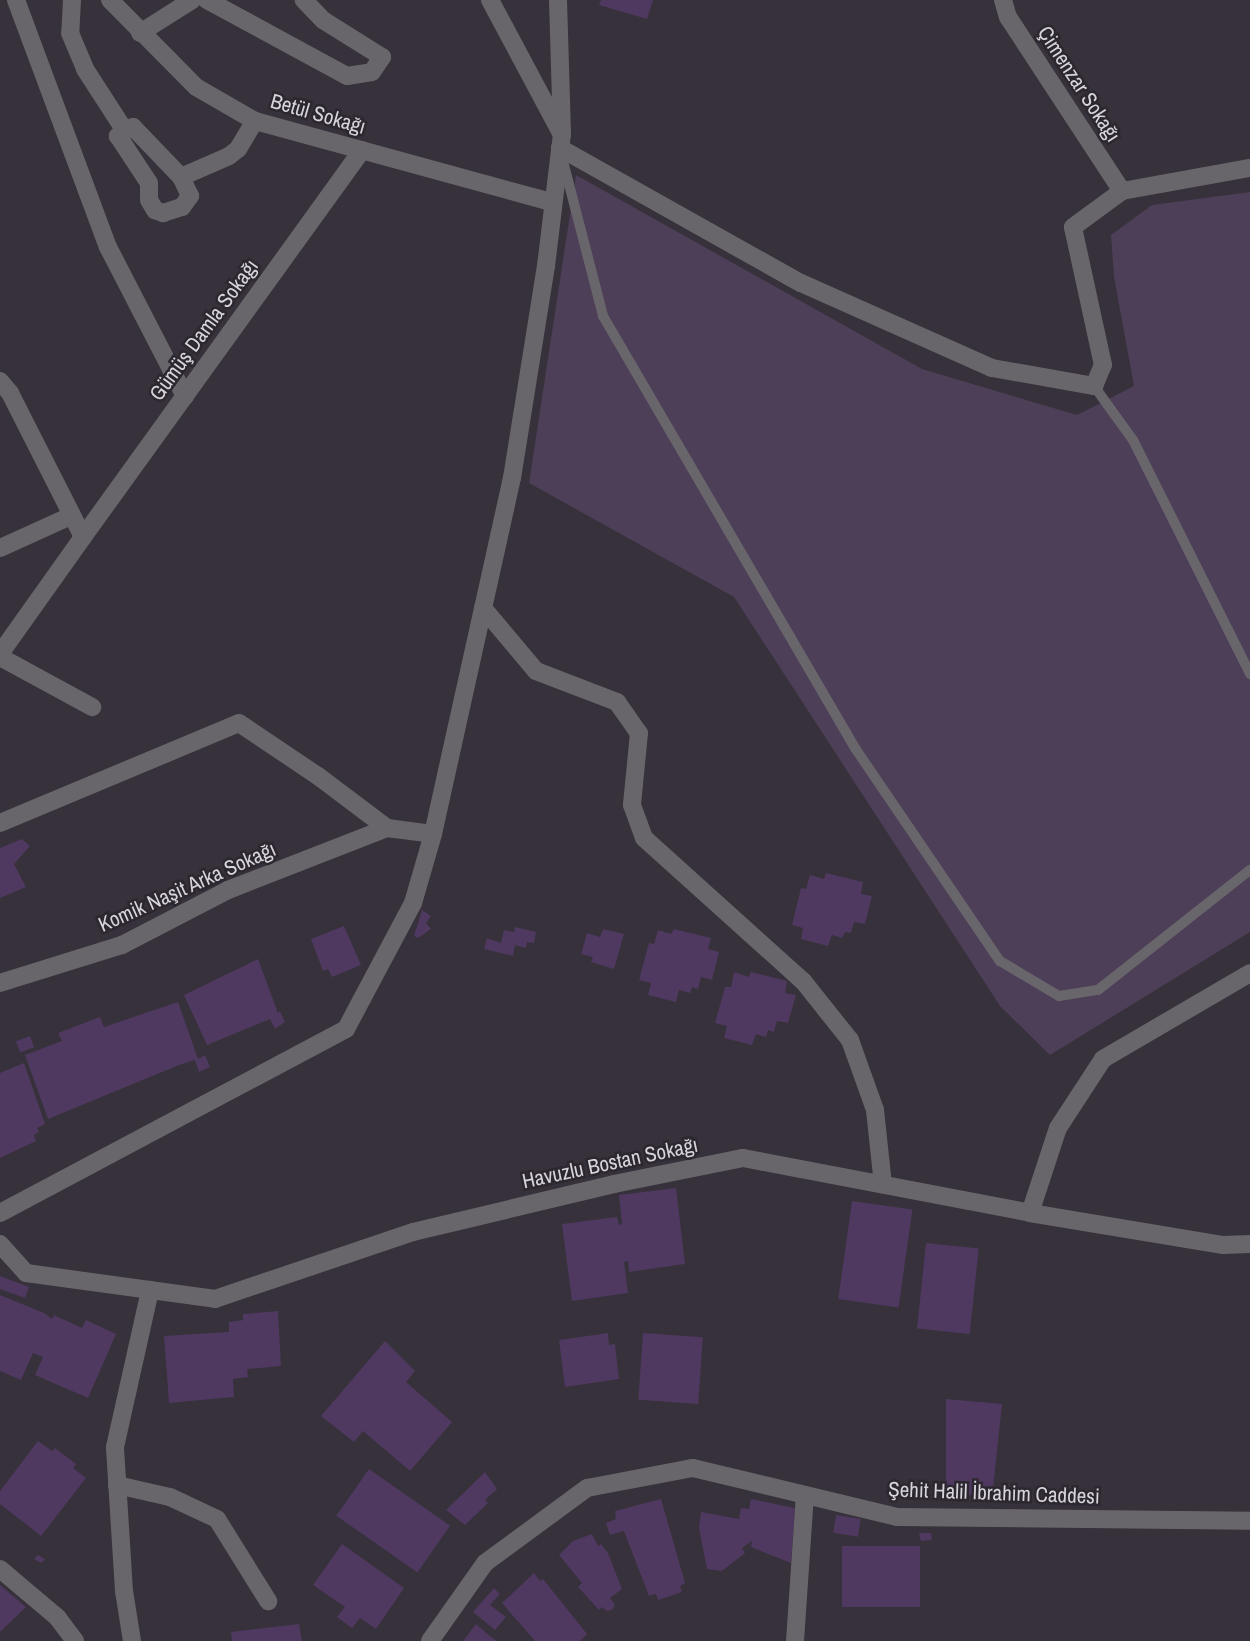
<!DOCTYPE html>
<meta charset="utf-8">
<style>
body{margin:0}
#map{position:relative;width:1250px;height:1641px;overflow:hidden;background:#36313a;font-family:"Archivo Narrow",sans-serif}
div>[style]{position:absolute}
.green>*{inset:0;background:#4d3f58}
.building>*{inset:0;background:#4f3960;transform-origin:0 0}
.service>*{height:10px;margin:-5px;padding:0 5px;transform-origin:5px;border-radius:5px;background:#69666b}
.minor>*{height:18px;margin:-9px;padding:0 9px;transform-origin:9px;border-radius:9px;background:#69666b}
span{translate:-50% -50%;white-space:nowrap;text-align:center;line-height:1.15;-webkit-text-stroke:5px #2c2730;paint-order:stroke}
.street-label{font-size:21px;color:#d7d4da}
</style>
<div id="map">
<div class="green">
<i style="clip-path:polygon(576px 175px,922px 369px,1077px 415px,1134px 386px,1114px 277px,1111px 235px,1152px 205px,1250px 192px,1250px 932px,1050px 1055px,1000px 1006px,734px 597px,529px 483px)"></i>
</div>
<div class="building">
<i style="clip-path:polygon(601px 0,653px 0,647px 19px,599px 5px)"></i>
<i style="clip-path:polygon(22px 839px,30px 846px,14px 864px,26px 887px,0 898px,0 848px)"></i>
<i style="clip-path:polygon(826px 873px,863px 882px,861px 894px,872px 896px,865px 924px,854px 922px,851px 933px,845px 932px,842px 938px,832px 935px,828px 946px,801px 939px,803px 928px,792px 925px,801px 888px,806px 889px,810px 875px,824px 879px)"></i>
<i style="clip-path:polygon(422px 910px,431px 916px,426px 923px,431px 929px,418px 938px,414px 936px)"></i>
<i style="clip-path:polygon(344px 926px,361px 965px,332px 977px,328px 969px,323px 971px,311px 939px)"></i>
<i style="clip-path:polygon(515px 927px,536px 932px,534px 943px,527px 942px,526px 948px,515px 945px,513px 956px,484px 949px,487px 938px,501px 943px,504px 930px,514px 932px)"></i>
<i style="clip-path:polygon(603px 929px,624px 934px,614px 969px,591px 962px,593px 957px,581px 954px,587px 933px,600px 937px)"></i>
<i style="clip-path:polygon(674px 929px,711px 938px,708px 949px,719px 952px,712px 980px,701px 977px,698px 989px,692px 987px,690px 993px,679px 990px,676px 1002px,648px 995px,651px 983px,639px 980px,649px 943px,654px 944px,658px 930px,671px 934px)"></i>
<i style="clip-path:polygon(258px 959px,278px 1013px,280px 1011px,285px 1022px,275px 1029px,270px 1019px,207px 1045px,184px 995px)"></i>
<i style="clip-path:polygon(734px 972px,749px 977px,751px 972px,787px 981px,785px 993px,796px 995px,788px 1023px,777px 1021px,774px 1032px,768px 1030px,766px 1037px,756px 1034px,752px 1045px,724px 1038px,727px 1026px,715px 1023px,725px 987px,731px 987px)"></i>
<i style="clip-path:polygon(178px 1002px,198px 1059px,205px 1055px,210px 1067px,199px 1072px,195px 1060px,179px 1065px,48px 1119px,25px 1055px,62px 1041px,58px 1033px,100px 1017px,104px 1027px)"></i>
<i style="left:30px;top:1036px;width:12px;height:15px;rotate:70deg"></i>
<i style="clip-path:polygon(24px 1063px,45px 1124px,37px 1128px,39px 1132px,34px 1135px,36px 1141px,0 1158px,0 1073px)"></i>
<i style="clip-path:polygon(676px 1188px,685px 1264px,629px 1272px,628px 1261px,624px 1262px,628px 1293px,572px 1301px,562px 1224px,617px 1217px,619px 1225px,622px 1224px,619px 1195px)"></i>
<i style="left:852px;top:1201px;width:61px;height:99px;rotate:8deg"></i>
<i style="left:926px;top:1243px;width:53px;height:86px;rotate:6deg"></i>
<i style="clip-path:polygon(0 1276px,29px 1287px,25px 1298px,0 1289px)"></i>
<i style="clip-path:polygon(0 1295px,44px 1313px,52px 1319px,54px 1315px,82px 1328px,86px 1320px,116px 1334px,88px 1398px,35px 1375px,43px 1357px,33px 1353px,21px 1380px,0 1371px)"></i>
<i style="clip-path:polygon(278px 1311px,281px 1366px,247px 1369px,248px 1377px,233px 1379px,234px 1397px,169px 1403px,164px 1336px,229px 1332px,229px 1322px,243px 1320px,243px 1314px)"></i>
<i style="clip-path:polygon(608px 1333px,609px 1345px,615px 1344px,619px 1379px,565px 1387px,559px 1340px)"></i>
<i style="left:643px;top:1333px;width:60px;height:67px;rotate:4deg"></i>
<i style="clip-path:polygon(385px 1341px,415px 1371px,406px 1382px,452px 1422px,410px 1471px,363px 1431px,354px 1442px,321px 1416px)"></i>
<i style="clip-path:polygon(946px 1399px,1002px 1404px,992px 1498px,946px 1491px)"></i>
<i style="clip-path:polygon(38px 1441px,52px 1451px,55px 1448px,76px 1464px,73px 1468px,86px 1478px,41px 1536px,0 1504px,0 1491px)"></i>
<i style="left:369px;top:1469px;width:99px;height:57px;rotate:35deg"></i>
<i style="clip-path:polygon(485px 1472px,497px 1489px,485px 1500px,488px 1503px,465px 1525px,446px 1510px)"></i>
<i style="clip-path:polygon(661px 1499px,685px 1583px,680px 1586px,682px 1592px,658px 1600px,656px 1594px,649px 1596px,624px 1531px,610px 1535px,606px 1523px,616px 1519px,615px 1511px)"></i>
<i style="clip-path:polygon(751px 1499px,795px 1508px,791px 1563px,751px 1547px,752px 1541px,742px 1548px,745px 1553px,722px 1571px,707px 1569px,699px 1528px,701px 1512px,739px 1519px,741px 1508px,749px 1509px)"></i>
<i style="left:836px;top:1515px;width:25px;height:18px;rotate:9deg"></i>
<i style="clip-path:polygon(919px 1533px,931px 1533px,932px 1540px,921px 1541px)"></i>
<i style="clip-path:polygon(592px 1534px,598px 1546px,601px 1544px,608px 1553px,622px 1589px,610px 1598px,615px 1605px,612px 1610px,607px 1611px,602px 1607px,599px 1610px,578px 1587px,582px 1583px,559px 1555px,573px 1541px)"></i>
<i style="clip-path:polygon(342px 1544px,404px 1588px,376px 1629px,360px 1618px,352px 1628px,337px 1617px,345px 1607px,313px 1585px)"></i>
<i style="left:920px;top:1546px;width:61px;height:78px;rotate:90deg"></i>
<i style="clip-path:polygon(38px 1555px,45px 1559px,41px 1563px,34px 1559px)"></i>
<i style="clip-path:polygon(534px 1573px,540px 1581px,543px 1579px,587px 1634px,580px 1641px,535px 1641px,502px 1603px)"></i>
<i style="clip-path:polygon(0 1585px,26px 1607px,0 1632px)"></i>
<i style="clip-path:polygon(494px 1588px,500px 1594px,490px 1605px,506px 1617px,495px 1630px,473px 1612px)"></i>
<i style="clip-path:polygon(299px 1624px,302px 1641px,232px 1641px,231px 1632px)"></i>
<i style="clip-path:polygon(476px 1624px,491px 1637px,497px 1641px,463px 1641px)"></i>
</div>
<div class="service">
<i style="left:563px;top:161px;width:160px;rotate:75.5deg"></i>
<i style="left:603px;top:316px;width:500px;rotate:59.74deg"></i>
<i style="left:855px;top:748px;width:258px;rotate:55.8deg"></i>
<i style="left:1000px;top:961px;width:69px;rotate:30.7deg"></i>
<i style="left:1059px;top:996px;width:39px;rotate:-9deg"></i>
<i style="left:1098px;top:990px;width:194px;rotate:-38.3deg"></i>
<i style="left:1094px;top:386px;width:67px;rotate:54.2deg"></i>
<i style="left:1133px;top:440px;width:262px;rotate:63.4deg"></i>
</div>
<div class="minor">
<i style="left:16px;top:0;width:264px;rotate:69.6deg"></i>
<i style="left:108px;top:247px;width:168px;rotate:62.7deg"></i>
<i style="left:72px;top:0;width:33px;rotate:93deg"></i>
<i style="left:70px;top:33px;width:39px;rotate:67deg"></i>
<i style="left:85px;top:69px;width:74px;rotate:57.2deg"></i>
<i style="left:125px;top:131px;width:9px;rotate:144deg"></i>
<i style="left:118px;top:136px;width:56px;rotate:56.6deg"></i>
<i style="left:149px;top:183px;width:17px;rotate:90deg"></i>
<i style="left:149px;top:200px;width:12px;rotate:59deg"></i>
<i style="left:155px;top:210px;width:9px;rotate:21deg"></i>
<i style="left:163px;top:213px;width:20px;rotate:-18deg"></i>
<i style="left:182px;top:207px;width:14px;rotate:-54deg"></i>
<i style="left:190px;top:196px;width:21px;rotate:-115deg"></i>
<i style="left:181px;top:177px;width:52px;rotate:-23.6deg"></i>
<i style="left:229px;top:156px;width:11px;rotate:-38deg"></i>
<i style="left:238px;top:149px;width:33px;rotate:-59deg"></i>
<i style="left:110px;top:0;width:122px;rotate:45.3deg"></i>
<i style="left:196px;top:87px;width:68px;rotate:30deg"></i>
<i style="left:255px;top:121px;width:308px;rotate:15.3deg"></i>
<i style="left:207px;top:0;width:159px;rotate:28.5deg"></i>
<i style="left:347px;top:76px;width:25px;rotate:-9deg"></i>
<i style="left:372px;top:72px;width:18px;rotate:-56deg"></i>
<i style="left:382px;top:57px;width:70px;rotate:-147.9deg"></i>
<i style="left:323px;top:20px;width:28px;rotate:-134deg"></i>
<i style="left:490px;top:0;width:149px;rotate:61.9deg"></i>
<i style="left:1003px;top:0;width:18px;rotate:74deg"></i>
<i style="left:1008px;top:17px;width:208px;rotate:56.8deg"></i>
<i style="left:140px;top:33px;width:62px;rotate:-32.4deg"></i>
<i style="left:125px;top:131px;width:9px;rotate:-27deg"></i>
<i style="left:133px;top:127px;width:69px;rotate:46.2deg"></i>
<i style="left:560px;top:148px;width:276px;rotate:29.3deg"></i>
<i style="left:801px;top:283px;width:209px;rotate:24deg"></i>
<i style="left:992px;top:368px;width:104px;rotate:10deg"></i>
<i style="left:1094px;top:386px;width:23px;rotate:-67deg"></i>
<i style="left:1103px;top:365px;width:141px;rotate:-102.3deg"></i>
<i style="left:1073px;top:227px;width:61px;rotate:-36.3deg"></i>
<i style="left:1122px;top:191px;width:130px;rotate:-10.2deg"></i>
<i style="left:0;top:381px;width:16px;rotate:50deg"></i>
<i style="left:10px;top:393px;width:161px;rotate:63.1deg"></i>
<i style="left:83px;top:537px;width:143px;rotate:125.4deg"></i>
<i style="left:83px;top:537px;width:477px;rotate:-54.2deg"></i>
<i style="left:0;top:548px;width:78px;rotate:-24.3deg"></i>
<i style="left:483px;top:608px;width:82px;rotate:49.9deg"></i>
<i style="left:536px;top:671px;width:87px;rotate:20.9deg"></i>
<i style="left:617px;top:702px;width:38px;rotate:55deg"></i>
<i style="left:639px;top:733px;width:72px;rotate:95.6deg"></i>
<i style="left:632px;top:805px;width:35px;rotate:70deg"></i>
<i style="left:644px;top:838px;width:214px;rotate:42deg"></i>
<i style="left:803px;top:981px;width:75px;rotate:51.5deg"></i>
<i style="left:850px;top:1040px;width:74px;rotate:70.3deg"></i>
<i style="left:875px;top:1110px;width:75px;rotate:83.9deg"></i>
<i style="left:0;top:657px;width:105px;rotate:28.5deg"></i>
<i style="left:0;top:823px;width:259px;rotate:-22.7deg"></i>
<i style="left:239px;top:723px;width:95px;rotate:33.9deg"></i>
<i style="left:318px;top:776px;width:86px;rotate:37deg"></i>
<i style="left:0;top:983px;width:128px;rotate:-17.3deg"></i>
<i style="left:122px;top:945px;width:119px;rotate:-27.4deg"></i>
<i style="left:228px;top:890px;width:171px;rotate:-21.3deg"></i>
<i style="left:387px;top:828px;width:46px;rotate:7.4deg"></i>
<i style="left:0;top:1213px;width:392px;rotate:-28deg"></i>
<i style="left:346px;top:1029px;width:143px;rotate:-62deg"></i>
<i style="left:413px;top:903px;width:72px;rotate:-73.8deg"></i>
<i style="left:433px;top:834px;width:365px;rotate:-77.5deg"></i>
<i style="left:512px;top:478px;width:215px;rotate:-80.9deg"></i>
<i style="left:546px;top:266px;width:133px;rotate:-83.1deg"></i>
<i style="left:562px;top:134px;width:134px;rotate:-91.7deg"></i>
<i style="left:1030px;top:1213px;width:89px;rotate:-71.8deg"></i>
<i style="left:1058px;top:1128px;width:82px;rotate:-56.9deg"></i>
<i style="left:1103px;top:1059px;width:170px;rotate:-30.3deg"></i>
<i style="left:0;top:1244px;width:39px;rotate:48deg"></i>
<i style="left:26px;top:1273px;width:191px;rotate:7.8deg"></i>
<i style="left:215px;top:1299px;width:209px;rotate:-18.7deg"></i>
<i style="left:413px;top:1232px;width:207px;rotate:-13.4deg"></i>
<i style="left:614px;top:1184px;width:132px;rotate:-11.4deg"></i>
<i style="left:743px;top:1158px;width:292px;rotate:10.8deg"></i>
<i style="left:1030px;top:1213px;width:196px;rotate:9.4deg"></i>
<i style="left:1223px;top:1245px;width:27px;rotate:-2deg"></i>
<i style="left:117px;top:1485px;width:54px;rotate:12.8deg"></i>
<i style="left:170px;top:1497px;width:52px;rotate:25.1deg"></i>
<i style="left:217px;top:1519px;width:97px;rotate:58.1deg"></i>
<i style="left:0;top:1569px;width:75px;rotate:40.1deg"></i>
<i style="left:57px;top:1617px;width:30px;rotate:53deg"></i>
<i style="left:132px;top:1641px;width:51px;rotate:-99.1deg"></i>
<i style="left:124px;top:1591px;width:144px;rotate:-93.6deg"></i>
<i style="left:115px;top:1447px;width:161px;rotate:-77.4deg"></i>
<i style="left:430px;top:1641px;width:95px;rotate:-54.8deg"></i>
<i style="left:485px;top:1563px;width:127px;rotate:-36.3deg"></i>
<i style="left:587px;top:1488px;width:108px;rotate:-10.7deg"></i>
<i style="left:693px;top:1468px;width:210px;rotate:13.5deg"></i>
<i style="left:897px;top:1517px;width:353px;rotate:0.6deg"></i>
<i style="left:795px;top:1641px;width:146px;rotate:-86.1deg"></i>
</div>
<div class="street-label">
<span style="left:1079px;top:84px;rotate:57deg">Çimenzar Sokağı</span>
<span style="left:318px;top:114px;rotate:16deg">Betül Sokağı</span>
<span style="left:204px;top:330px;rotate:-54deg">Gümüş Damla Sokağı</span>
<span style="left:187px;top:887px;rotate:-24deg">Komik Naşit Arka Sokağı</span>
<span style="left:610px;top:1163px;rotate:-12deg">Havuzlu Bostan Sokağı</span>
<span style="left:994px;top:1493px;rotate:2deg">Şehit Halil İbrahim Caddesi</span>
</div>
</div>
